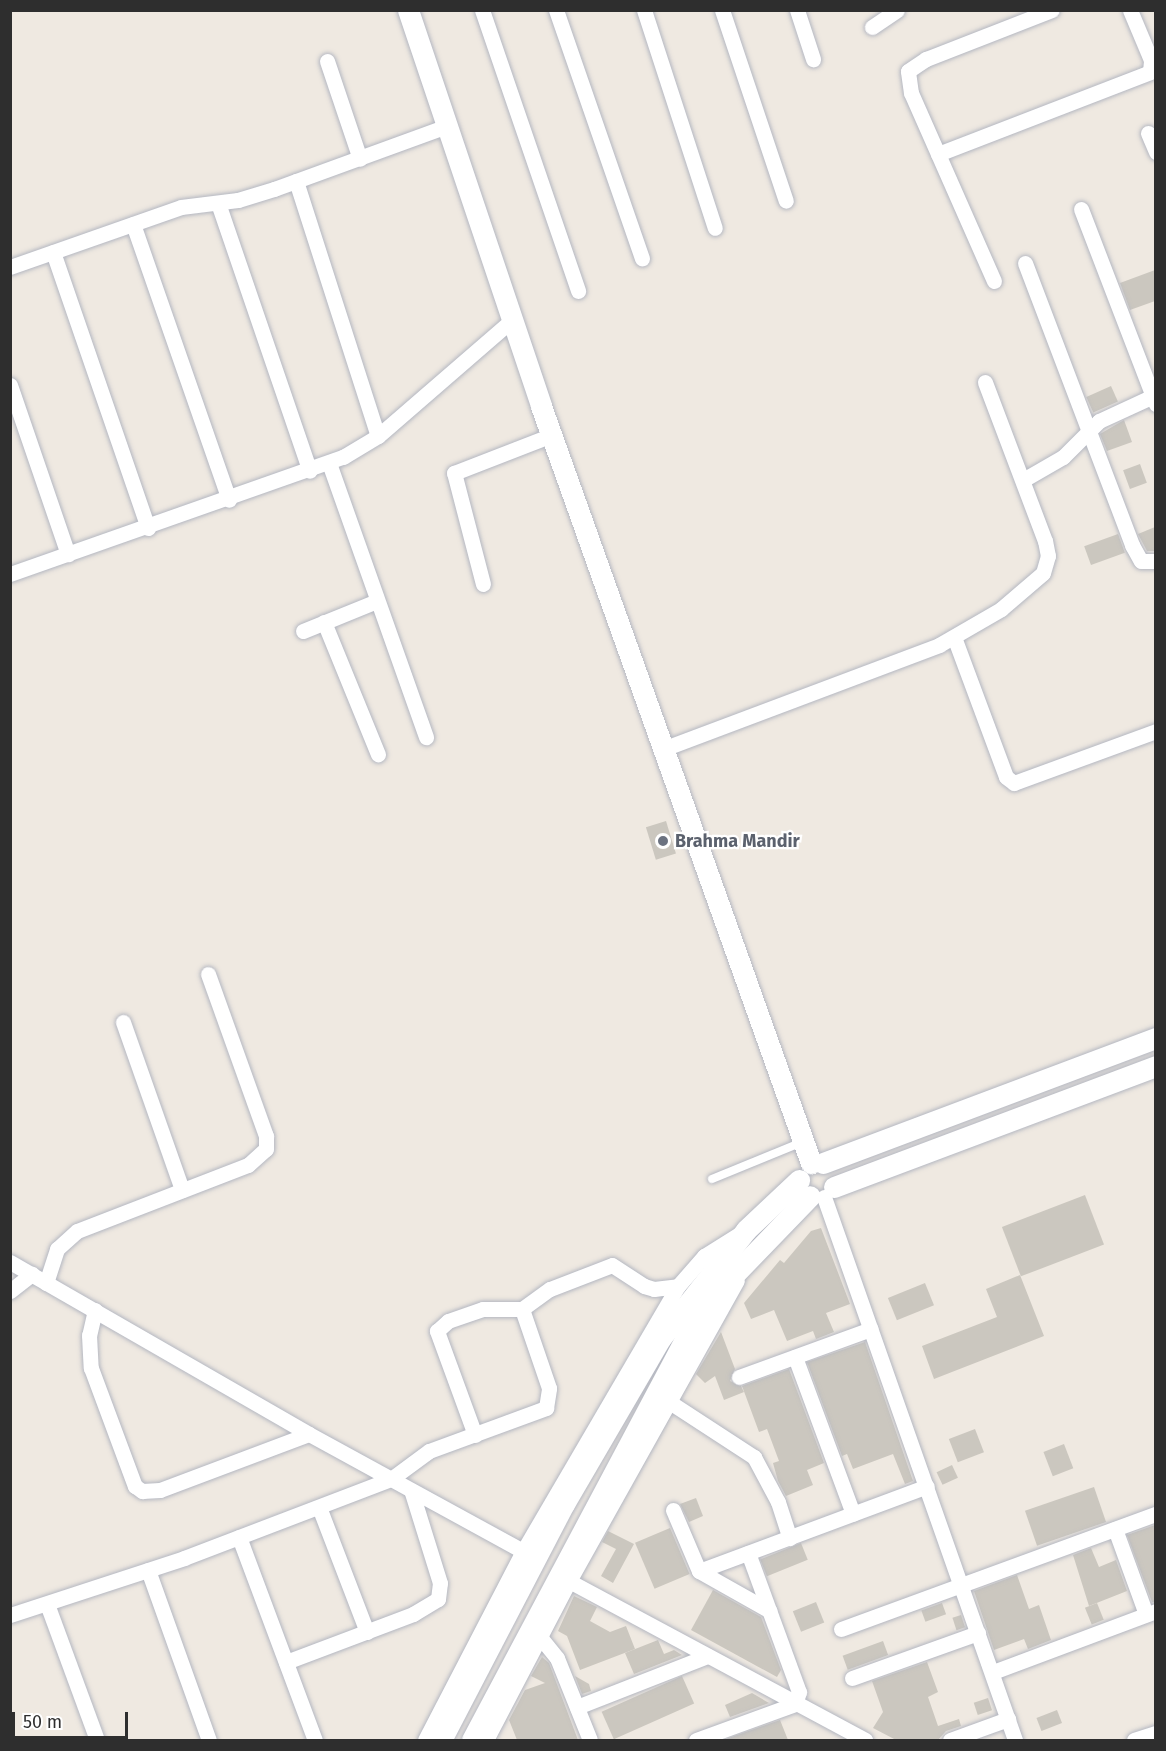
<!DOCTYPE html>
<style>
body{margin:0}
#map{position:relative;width:1166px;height:1751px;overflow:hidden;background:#efe9e1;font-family:"Fira Sans",sans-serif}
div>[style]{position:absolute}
.building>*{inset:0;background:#cbc7bf;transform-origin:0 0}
.roads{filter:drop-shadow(0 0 2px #b4b7c1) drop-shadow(0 0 2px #b4b7c1)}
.lane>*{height:8px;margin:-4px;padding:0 4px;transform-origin:4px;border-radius:4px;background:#fff}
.street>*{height:15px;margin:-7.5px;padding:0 7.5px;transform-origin:7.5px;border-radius:7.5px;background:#fff}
.secondary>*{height:21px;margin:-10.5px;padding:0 10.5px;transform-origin:10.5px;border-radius:10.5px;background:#fff}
.dots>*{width:16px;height:16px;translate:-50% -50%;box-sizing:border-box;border:3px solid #fff;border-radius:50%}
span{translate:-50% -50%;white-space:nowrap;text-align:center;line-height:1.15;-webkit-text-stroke:4.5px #fff;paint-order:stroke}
.worship-label{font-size:18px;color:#5b616d;font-weight:700}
.left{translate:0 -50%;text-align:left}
.frame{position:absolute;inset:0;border:12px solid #2e2e2e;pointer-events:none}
.scale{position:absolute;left:12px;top:1712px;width:116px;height:27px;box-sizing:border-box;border:3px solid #2e2e2e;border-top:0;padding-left:8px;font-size:18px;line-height:21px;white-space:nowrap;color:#2e2e2e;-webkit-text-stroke:4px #fff;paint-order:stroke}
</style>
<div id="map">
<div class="building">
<i style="clip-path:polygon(1155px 270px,1155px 301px,1130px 310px,1120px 283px)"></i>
<i style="left:1111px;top:386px;width:17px;height:27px;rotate:66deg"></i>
<i style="clip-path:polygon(1124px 420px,1132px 442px,1107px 451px,1100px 434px)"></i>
<i style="left:1140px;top:464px;width:20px;height:18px;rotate:70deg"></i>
<i style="clip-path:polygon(1155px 527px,1155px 551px,1147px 551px,1138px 534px)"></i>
<i style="left:1118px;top:534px;width:20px;height:36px;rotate:70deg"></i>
<i style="left:666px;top:821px;width:34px;height:21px;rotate:73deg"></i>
<i style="left:1085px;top:1195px;width:53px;height:89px;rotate:69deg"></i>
<i style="clip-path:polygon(821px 1228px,850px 1304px,826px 1313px,834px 1332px,816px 1339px,813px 1331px,787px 1341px,774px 1310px,751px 1319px,744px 1303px,780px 1260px,784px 1263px,811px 1231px)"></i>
<i style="clip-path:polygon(1020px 1275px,1044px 1336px,934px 1379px,922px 1346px,997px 1317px,986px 1289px)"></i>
<i style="left:925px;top:1283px;width:24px;height:40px;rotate:68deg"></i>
<i style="clip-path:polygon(721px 1332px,735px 1369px,730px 1381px,741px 1386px,744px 1392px,724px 1400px,715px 1376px,705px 1383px,696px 1374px)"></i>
<i style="clip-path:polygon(865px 1342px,913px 1481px,905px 1484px,893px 1454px,853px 1469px,847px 1454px,842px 1456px,807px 1362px)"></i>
<i style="clip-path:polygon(789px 1369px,824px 1463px,807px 1470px,813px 1485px,786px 1496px,778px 1481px,773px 1463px,779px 1461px,767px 1429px,759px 1432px,742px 1386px)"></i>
<i style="left:975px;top:1429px;width:25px;height:28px;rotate:69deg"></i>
<i style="left:1064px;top:1444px;width:26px;height:22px;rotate:69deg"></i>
<i style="left:952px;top:1465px;width:14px;height:17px;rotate:65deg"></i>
<i style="left:1094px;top:1487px;width:37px;height:73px;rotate:71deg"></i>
<i style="clip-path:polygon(696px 1498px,703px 1516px,689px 1522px,680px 1504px)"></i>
<i style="clip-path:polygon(1155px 1525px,1155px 1602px,1152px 1602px,1127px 1535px)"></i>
<i style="left:670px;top:1528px;width:50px;height:38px;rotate:67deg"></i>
<i style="clip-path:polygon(608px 1531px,634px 1544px,613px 1583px,601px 1576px,616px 1549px,602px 1542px)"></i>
<i style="left:801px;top:1543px;width:18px;height:44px;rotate:68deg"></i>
<i style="clip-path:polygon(1091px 1548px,1099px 1567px,1116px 1560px,1127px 1591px,1089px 1606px,1073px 1555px)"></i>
<i style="clip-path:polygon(1017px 1575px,1029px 1609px,1039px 1605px,1051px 1640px,1028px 1649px,1024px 1639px,994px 1650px,974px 1591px)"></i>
<i style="clip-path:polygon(713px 1590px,761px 1617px,781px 1670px,777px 1677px,691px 1630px)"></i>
<i style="clip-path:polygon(574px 1596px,597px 1607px,590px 1621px,610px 1632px,626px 1626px,635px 1649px,580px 1670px,567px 1636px,558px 1631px)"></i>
<i style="left:816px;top:1602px;width:22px;height:25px;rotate:68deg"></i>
<i style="left:942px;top:1603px;width:12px;height:22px;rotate:70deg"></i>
<i style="left:1097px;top:1603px;width:18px;height:13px;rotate:68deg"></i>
<i style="left:961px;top:1615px;width:13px;height:9px;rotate:72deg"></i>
<i style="clip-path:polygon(658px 1640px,664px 1654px,674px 1650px,682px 1655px,634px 1674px,625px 1653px)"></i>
<i style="left:883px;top:1641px;width:15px;height:43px;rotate:70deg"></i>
<i style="clip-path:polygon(542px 1657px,549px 1663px,578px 1740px,517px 1740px,509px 1720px,525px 1690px,545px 1683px,531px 1676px)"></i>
<i style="clip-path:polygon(927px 1662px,938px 1692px,928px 1697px,938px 1726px,959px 1719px,961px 1726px,946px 1731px,938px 1740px,896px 1740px,873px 1728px,883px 1712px,872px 1681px)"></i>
<i style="clip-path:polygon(575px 1676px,589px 1684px,591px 1691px,582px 1694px)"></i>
<i style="left:682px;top:1676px;width:30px;height:88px;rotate:66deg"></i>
<i style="clip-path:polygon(752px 1693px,769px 1703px,730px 1717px,725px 1705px)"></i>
<i style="left:988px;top:1698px;width:13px;height:15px;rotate:72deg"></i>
<i style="left:1057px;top:1710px;width:14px;height:22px;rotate:69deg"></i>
<i style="clip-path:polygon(780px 1720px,788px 1740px,723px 1740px)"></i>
</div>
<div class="roads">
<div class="lane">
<i style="left:712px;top:1179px;width:97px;rotate:-22.3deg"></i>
</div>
<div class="street">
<i style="left:482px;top:10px;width:297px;rotate:71.1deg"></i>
<i style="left:556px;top:10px;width:263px;rotate:70.9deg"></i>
<i style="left:644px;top:10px;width:229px;rotate:72deg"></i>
<i style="left:722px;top:10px;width:201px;rotate:71.5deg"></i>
<i style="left:797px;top:10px;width:52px;rotate:71.9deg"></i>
<i style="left:872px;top:27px;width:30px;rotate:-34deg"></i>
<i style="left:327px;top:61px;width:103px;rotate:71.4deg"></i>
<i style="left:1148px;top:133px;width:21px;rotate:67deg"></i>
<i style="left:938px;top:154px;width:227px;rotate:-21.1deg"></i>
<i style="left:1150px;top:72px;width:12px;rotate:-85deg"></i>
<i style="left:1151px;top:60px;width:54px;rotate:-112.8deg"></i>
<i style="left:296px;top:181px;width:268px;rotate:72.2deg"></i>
<i style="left:218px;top:203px;width:283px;rotate:71.1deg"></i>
<i style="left:1081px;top:209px;width:209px;rotate:69deg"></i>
<i style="left:133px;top:224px;width:292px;rotate:70.8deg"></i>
<i style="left:53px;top:252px;width:292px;rotate:71deg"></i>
<i style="left:1025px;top:263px;width:302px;rotate:69.2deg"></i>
<i style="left:1132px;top:545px;width:18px;rotate:61deg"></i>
<i style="left:1141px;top:561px;width:15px"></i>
<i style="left:10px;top:267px;width:181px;rotate:-19.3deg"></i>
<i style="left:181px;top:207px;width:57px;rotate:-7deg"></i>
<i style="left:238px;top:200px;width:38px;rotate:-17deg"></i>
<i style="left:274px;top:189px;width:184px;rotate:-20deg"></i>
<i style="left:994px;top:281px;width:206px;rotate:-113.8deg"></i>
<i style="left:911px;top:93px;width:22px;rotate:-98deg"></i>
<i style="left:908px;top:71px;width:22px;rotate:-34deg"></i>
<i style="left:926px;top:59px;width:135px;rotate:-21.3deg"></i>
<i style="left:10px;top:385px;width:179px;rotate:71.1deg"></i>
<i style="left:329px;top:463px;width:291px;rotate:70.5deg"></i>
<i style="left:1023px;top:480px;width:46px;rotate:-29.9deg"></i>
<i style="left:1063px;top:457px;width:51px;rotate:-45deg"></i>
<i style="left:1099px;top:421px;width:60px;rotate:-24.8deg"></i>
<i style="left:10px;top:574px;width:353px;rotate:-19.4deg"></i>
<i style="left:343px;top:457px;width:41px;rotate:-31deg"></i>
<i style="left:378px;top:436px;width:177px;rotate:-40.9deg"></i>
<i style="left:483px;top:584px;width:115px;rotate:-104.6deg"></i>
<i style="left:454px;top:473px;width:105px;rotate:-21.2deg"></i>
<i style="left:324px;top:622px;width:143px;rotate:67.8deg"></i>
<i style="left:303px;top:631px;width:80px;rotate:-22.1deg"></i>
<i style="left:954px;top:637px;width:149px;rotate:69.6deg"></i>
<i style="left:1006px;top:777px;width:10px;rotate:37deg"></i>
<i style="left:1014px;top:783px;width:151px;rotate:-20.1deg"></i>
<i style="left:663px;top:749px;width:295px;rotate:-20.6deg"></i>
<i style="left:939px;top:645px;width:72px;rotate:-30.1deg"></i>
<i style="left:1001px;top:609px;width:55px;rotate:-40.6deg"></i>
<i style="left:1043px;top:573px;width:18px;rotate:-74deg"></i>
<i style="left:1048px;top:556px;width:15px;rotate:-101deg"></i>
<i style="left:1045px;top:541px;width:170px;rotate:-110.7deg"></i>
<i style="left:123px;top:1022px;width:178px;rotate:70.6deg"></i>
<i style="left:824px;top:1197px;width:576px;rotate:70.62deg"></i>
<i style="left:10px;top:1262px;width:345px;rotate:29.9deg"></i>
<i style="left:309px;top:1434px;width:244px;rotate:28.7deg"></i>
<i style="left:46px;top:1283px;width:36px;rotate:-72deg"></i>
<i style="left:57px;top:1249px;width:27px;rotate:-42deg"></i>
<i style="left:77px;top:1231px;width:183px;rotate:-21.1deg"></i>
<i style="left:248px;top:1165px;width:24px;rotate:-42deg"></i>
<i style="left:266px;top:1149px;width:13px;rotate:-90deg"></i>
<i style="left:266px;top:1136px;width:172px;rotate:-109.7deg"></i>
<i style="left:10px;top:1291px;width:28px;rotate:-38deg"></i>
<i style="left:95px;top:1310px;width:26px;rotate:103deg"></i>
<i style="left:89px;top:1335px;width:33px;rotate:87deg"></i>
<i style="left:91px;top:1368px;width:126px;rotate:69.6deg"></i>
<i style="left:135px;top:1486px;width:9px;rotate:36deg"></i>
<i style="left:142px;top:1491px;width:18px;rotate:-3deg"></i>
<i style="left:160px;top:1490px;width:159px;rotate:-20.6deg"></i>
<i style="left:795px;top:1357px;width:167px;rotate:69.7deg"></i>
<i style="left:739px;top:1377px;width:140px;rotate:-20deg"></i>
<i style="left:668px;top:1401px;width:103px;rotate:33.1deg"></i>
<i style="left:754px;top:1457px;width:51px;rotate:61.9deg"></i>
<i style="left:778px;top:1502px;width:38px;rotate:72deg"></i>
<i style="left:475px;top:1435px;width:111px;rotate:-110.1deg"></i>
<i style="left:437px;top:1331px;width:15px;rotate:-42deg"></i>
<i style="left:448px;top:1321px;width:37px;rotate:-19deg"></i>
<i style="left:483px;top:1309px;width:39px"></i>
<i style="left:319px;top:1507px;width:134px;rotate:69deg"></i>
<i style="left:673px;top:1510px;width:66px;rotate:66.9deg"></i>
<i style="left:699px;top:1571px;width:81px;rotate:29.4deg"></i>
<i style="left:1115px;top:1529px;width:90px;rotate:70deg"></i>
<i style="left:239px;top:1537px;width:217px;rotate:69.5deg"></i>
<i style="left:148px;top:1570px;width:181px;rotate:70.3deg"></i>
<i style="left:699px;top:1571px;width:243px;rotate:-20.4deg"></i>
<i style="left:569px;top:1581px;width:336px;rotate:28.2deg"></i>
<i style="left:47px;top:1604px;width:145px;rotate:69.8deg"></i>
<i style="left:10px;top:1615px;width:183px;rotate:-18.1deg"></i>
<i style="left:184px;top:1558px;width:222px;rotate:-20.9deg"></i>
<i style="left:391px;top:1479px;width:47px;rotate:-36.4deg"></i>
<i style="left:429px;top:1451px;width:125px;rotate:-20.2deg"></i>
<i style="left:546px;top:1408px;width:20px;rotate:-81deg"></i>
<i style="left:549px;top:1388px;width:83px;rotate:-108.9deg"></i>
<i style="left:522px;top:1309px;width:34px;rotate:-36deg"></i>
<i style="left:550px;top:1289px;width:66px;rotate:-21.2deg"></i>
<i style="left:612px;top:1265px;width:38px;rotate:33deg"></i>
<i style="left:644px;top:1286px;width:10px;rotate:17deg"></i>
<i style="left:654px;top:1289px;width:24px;rotate:-7deg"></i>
<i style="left:841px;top:1629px;width:335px;rotate:-20.1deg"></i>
<i style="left:540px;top:1637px;width:27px;rotate:51deg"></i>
<i style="left:557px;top:1658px;width:88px;rotate:68.1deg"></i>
<i style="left:286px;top:1662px;width:136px;rotate:-20.7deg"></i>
<i style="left:413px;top:1614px;width:29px;rotate:-31deg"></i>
<i style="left:438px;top:1599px;width:16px;rotate:-83deg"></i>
<i style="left:440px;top:1583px;width:97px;rotate:-107.3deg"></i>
<i style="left:993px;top:1672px;width:174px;rotate:-20.5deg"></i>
<i style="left:852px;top:1678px;width:134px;rotate:-19.7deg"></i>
<i style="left:577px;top:1707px;width:140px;rotate:-21.4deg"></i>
<i style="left:425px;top:1740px;width:213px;rotate:-62.6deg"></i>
<i style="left:523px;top:1551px;width:307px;rotate:-59.7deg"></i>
<i style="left:678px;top:1286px;width:40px;rotate:-49deg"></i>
<i style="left:704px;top:1256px;width:39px;rotate:-32deg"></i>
<i style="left:486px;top:1740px;width:179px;rotate:-62.4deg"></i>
<i style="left:569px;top:1581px;width:344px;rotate:-60.8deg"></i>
<i style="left:696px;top:1740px;width:105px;rotate:-20deg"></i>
<i style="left:795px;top:1704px;width:13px;rotate:-72deg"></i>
<i style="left:799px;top:1692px;width:148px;rotate:-110.1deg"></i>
<i style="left:950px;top:1740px;width:62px;rotate:-19.9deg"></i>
<i style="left:1134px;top:1740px;width:23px;rotate:-18deg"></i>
</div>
<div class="secondary">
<i style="left:408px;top:10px;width:418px;rotate:71.4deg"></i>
<i style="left:541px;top:406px;width:804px;rotate:70.37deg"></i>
<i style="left:823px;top:1163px;width:356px;rotate:-20.6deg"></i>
<i style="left:834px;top:1187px;width:344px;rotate:-20.6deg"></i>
<i style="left:441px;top:1740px;width:266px;rotate:-62.5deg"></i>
<i style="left:564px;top:1504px;width:191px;rotate:-59.8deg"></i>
<i style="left:660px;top:1339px;width:139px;rotate:-51.7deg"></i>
<i style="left:746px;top:1230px;width:73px;rotate:-43.3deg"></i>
<i style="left:472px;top:1740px;width:470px;rotate:-62deg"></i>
<i style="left:693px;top:1325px;width:52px;rotate:-52deg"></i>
<i style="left:725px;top:1284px;width:122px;rotate:-46deg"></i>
</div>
</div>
<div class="dots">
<i style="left:663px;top:841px;background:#6b7280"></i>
</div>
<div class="worship-label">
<span class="left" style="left:675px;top:841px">Brahma Mandir</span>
</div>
<div class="frame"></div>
<div class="scale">50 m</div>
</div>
